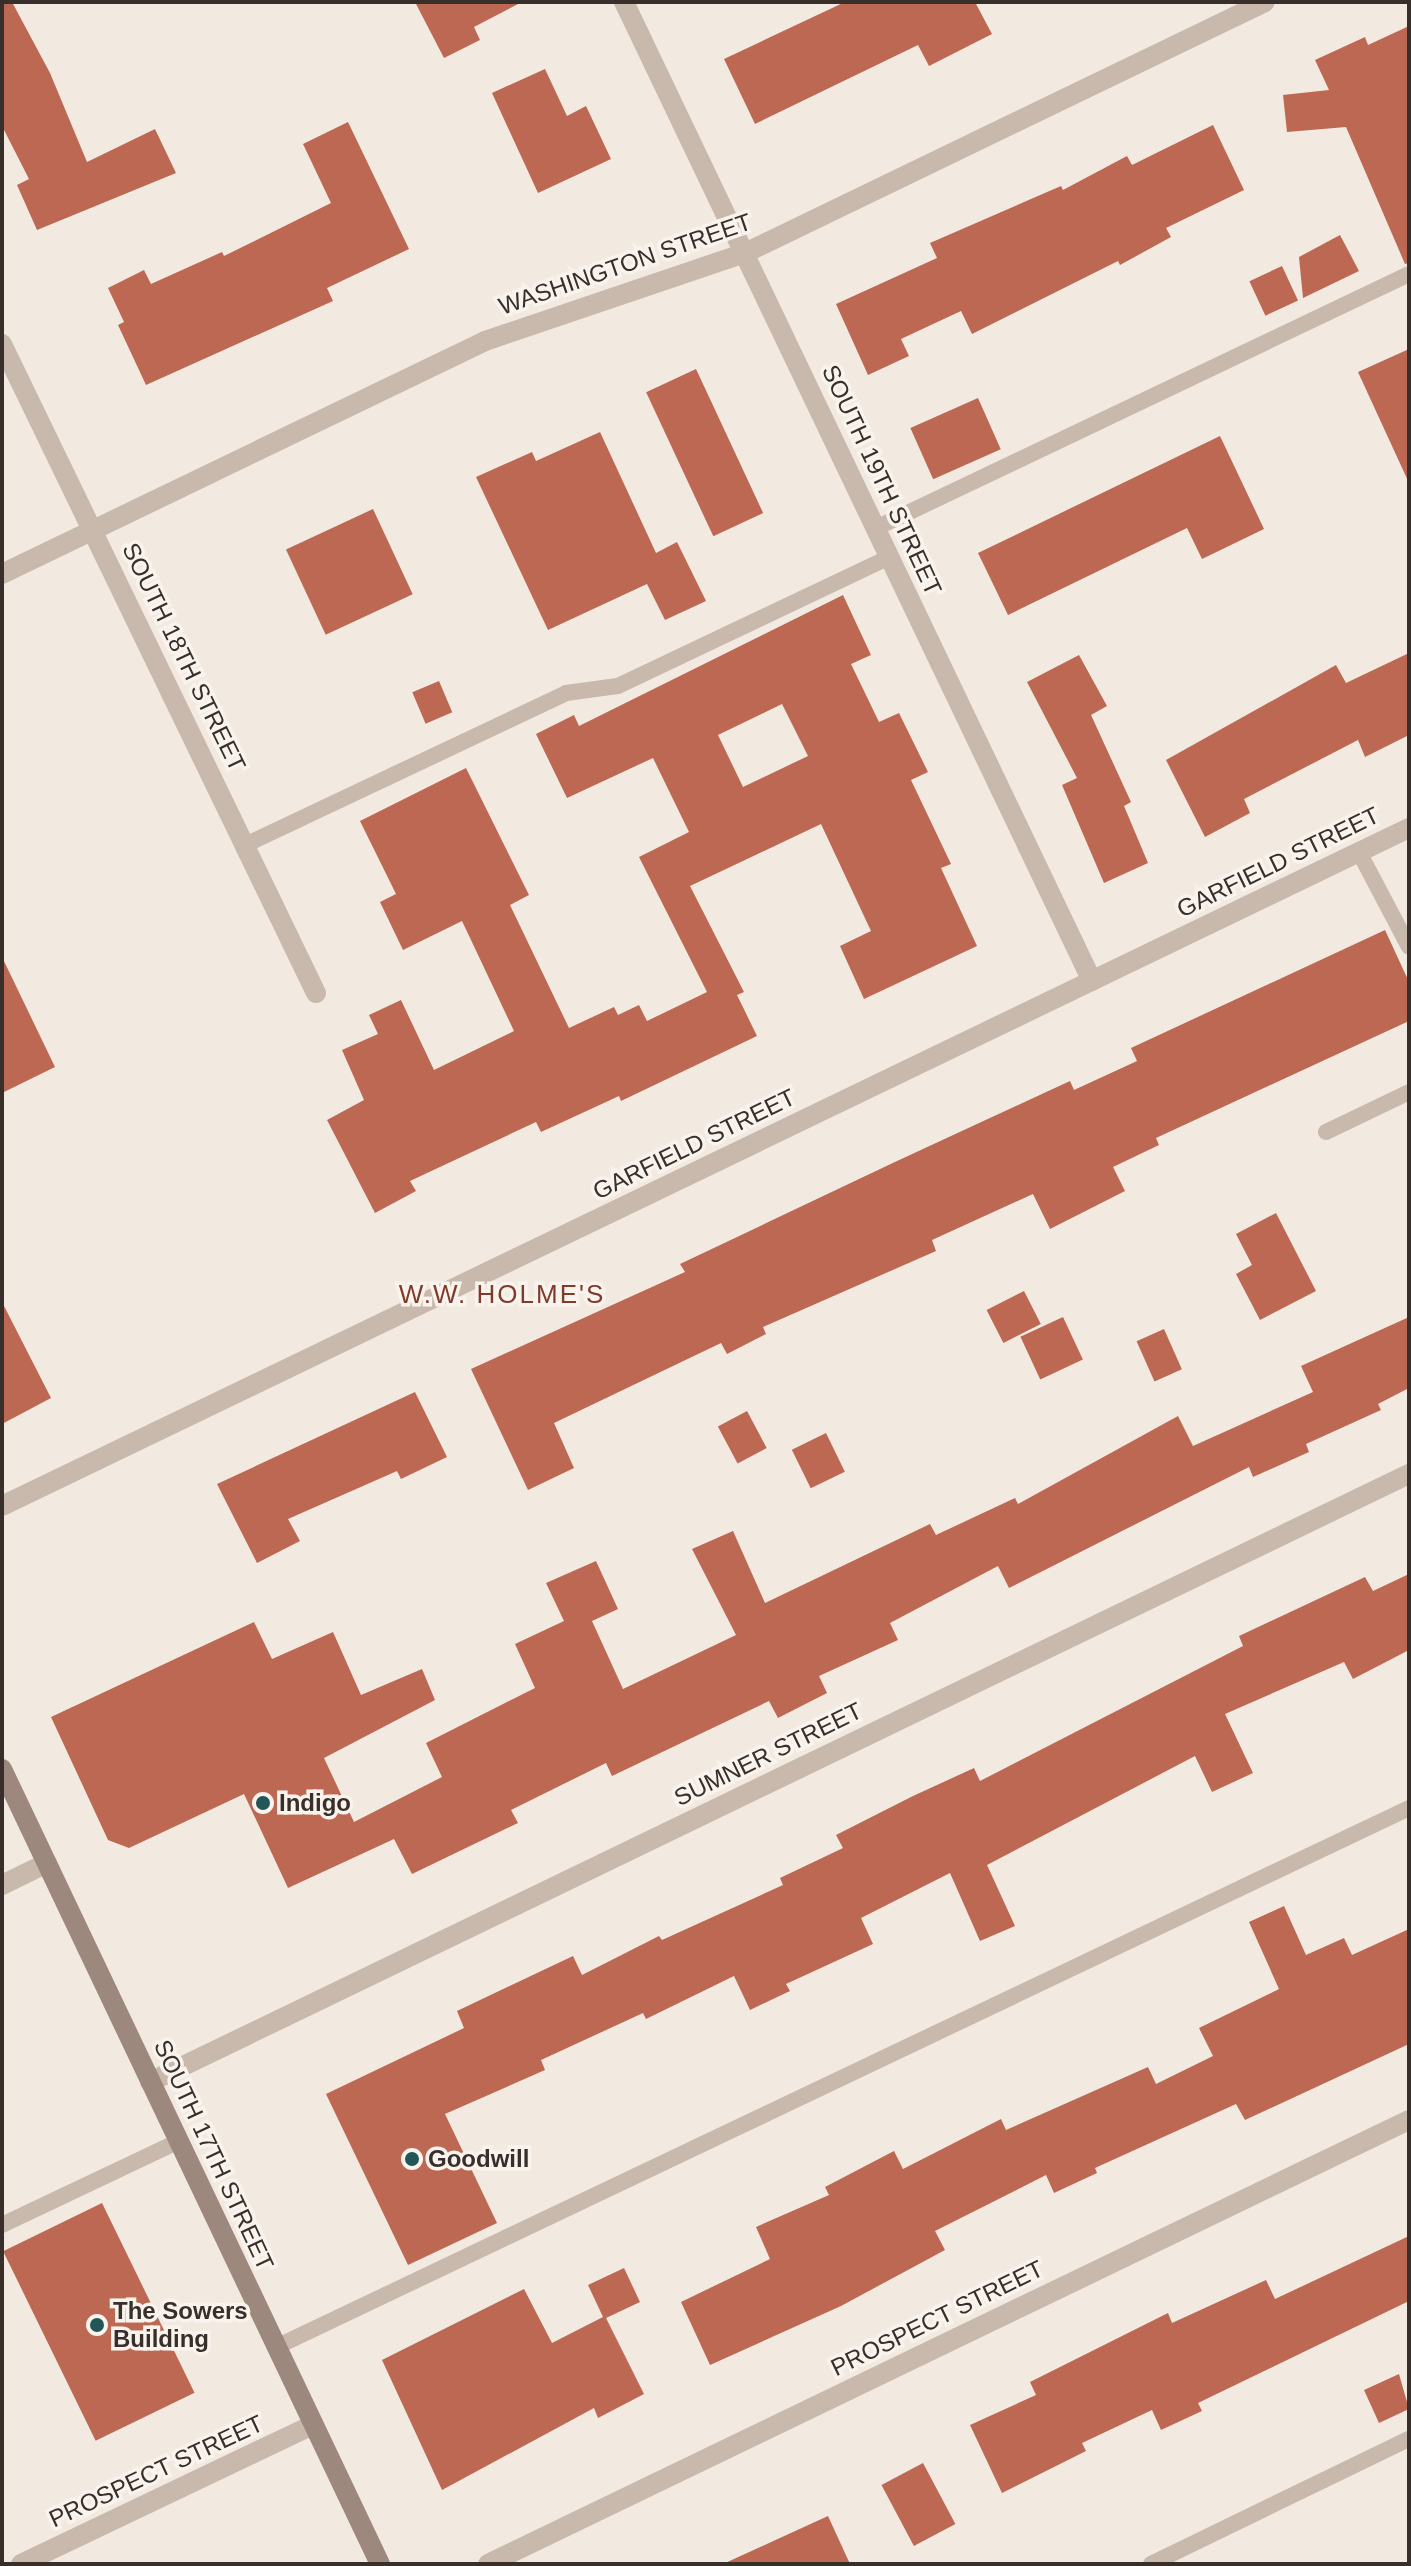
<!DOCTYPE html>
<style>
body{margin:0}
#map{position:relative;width:1411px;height:2566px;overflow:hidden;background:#f2e9e1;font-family:Arial,sans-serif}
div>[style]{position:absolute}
.building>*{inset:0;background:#bd6853;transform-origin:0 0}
.service>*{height:16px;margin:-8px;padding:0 8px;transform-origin:8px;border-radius:8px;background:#c9b9ad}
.minor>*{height:20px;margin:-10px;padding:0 10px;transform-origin:10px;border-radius:10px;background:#c9b9ad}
.secondary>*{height:20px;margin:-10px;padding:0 10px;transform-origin:10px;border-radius:10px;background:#9d887e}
.dots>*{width:22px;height:22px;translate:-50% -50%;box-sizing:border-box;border:4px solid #f9f3ed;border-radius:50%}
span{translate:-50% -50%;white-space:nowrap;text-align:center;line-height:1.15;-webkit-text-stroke:7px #f9f3ed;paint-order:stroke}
.street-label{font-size:24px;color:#382f2b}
.poi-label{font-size:24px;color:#382f2b;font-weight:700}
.left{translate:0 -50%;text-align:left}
.neighbourhood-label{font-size:26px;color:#813b2a;letter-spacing:2px}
.frame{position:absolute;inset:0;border:4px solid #382f2b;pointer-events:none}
</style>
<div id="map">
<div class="building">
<i style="clip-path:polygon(2px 2px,12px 2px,50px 73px,87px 162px,155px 129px,176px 173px,37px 230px,17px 185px,29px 179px,2px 126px)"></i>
<i style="clip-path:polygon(415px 2px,522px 2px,474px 27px,480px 40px,444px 58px)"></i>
<i style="clip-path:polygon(845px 2px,975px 2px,992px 34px,929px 66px,918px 45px,755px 124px,724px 59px)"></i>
<i style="clip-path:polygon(1409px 26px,1409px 263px,1405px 264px,1346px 127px,1287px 132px,1283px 95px,1329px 90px,1315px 60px,1365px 37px,1368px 45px)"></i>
<i style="clip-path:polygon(545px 69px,567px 116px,586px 106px,611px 159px,538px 193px,492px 93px)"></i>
<i style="clip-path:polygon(348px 122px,409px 249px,327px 288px,333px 301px,146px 385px,118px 325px,124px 322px,108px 288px,144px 270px,151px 284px,222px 252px,224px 256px,331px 203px,303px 144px)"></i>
<i style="clip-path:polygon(1213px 125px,1244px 190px,1166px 228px,1171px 237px,1120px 265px,1118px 261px,972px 334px,961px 311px,901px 339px,909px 356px,868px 375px,836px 304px,937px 258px,930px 243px,1061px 186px,1063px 190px,1127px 156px,1132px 165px)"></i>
<i style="clip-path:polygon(1340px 235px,1359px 271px,1303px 298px,1299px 257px)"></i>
<i style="left:1282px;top:266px;width:38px;height:36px;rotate:65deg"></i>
<i style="clip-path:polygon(1409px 349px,1409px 483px,1358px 372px)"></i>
<i style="left:696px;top:369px;width:159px;height:55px;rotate:65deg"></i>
<i style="left:978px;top:398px;width:56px;height:74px;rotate:66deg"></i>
<i style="clip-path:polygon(600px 432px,656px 553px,677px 542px,706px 601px,665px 620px,647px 584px,548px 630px,476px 477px,532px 452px,536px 461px)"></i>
<i style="clip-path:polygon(1220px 436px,1264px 529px,1202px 559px,1187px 528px,1008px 615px,978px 553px)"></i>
<i style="left:373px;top:509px;width:94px;height:96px;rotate:65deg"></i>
<i style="clip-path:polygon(evenodd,843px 595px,871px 655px,851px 664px,879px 722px,899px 713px,928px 772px,911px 780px,951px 864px,941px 868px,977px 946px,864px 999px,840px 946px,871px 931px,821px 824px,690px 886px,744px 992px,737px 995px,757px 1036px,621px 1101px,619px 1096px,541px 1132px,536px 1122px,410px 1181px,416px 1191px,375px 1213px,327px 1120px,364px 1100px,342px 1050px,378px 1034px,369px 1015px,401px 1000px,434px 1070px,514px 1031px,462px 921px,403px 950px,380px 902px,396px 894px,360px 821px,466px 768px,529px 895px,510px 905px,569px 1028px,614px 1007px,618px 1015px,639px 1005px,647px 1021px,707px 992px,639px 857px,689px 832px,653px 758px,567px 798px,536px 734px,574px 715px,579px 726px,843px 595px,782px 704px,808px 756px,743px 787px,718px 735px,782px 704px)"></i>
<i style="clip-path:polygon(1409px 653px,1409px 735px,1365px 757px,1358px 740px,1244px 799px,1250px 813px,1205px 837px,1166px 760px,1336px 665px,1346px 683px)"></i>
<i style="clip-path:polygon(1079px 655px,1107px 706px,1091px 715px,1131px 802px,1124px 806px,1148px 863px,1104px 883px,1062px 785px,1077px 778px,1027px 682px)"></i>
<i style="left:439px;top:681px;width:34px;height:29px;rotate:67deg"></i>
<i style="clip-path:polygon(1385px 930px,1409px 982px,1409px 1021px,1156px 1138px,1159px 1145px,1113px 1167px,1125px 1191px,1050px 1229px,1033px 1194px,932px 1240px,936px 1251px,763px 1327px,766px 1334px,727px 1354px,721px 1343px,554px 1423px,574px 1468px,528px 1490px,471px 1369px,685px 1272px,680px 1264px,897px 1161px,1070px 1081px,1074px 1090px,1137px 1061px,1131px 1048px)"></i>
<i style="clip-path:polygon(2px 957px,55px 1067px,2px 1093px)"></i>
<i style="clip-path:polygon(1276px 1213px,1316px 1291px,1260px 1320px,1236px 1274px,1252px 1265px,1236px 1234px)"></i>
<i style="left:1024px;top:1291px;width:37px;height:42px;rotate:63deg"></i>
<i style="clip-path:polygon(2px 1302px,51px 1398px,2px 1424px)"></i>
<i style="left:1063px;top:1317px;width:47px;height:47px;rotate:65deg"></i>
<i style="clip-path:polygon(1409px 1317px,1409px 1388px,1378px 1404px,1381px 1410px,1306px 1444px,1309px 1452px,1253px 1477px,1249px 1467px,1009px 1588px,998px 1566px,890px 1623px,898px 1640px,819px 1676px,827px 1693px,778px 1718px,769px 1701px,612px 1776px,606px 1763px,511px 1810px,518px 1823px,412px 1874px,394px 1839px,288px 1888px,244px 1794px,129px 1848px,108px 1840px,51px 1717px,254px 1622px,272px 1659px,333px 1632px,361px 1695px,422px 1669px,435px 1700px,324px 1758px,354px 1822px,442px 1777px,426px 1743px,535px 1688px,515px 1644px,564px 1621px,546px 1583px,596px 1561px,618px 1609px,592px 1621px,623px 1689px,736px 1635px,692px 1549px,733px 1531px,765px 1603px,930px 1524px,936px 1535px,1015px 1498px,1018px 1504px,1178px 1416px,1193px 1446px,1313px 1392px,1301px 1366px)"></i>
<i style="left:1164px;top:1329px;width:44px;height:30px;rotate:66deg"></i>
<i style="clip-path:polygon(415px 1392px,447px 1457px,401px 1479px,397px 1471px,288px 1519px,300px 1541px,257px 1563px,217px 1484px)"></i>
<i style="left:747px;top:1411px;width:42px;height:33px;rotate:62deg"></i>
<i style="left:826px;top:1433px;width:43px;height:38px;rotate:64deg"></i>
<i style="clip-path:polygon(1409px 1574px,1409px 1650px,1353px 1679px,1344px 1662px,1225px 1714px,1253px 1773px,1212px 1792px,1195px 1756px,987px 1865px,1015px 1926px,980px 1941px,950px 1873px,861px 1918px,873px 1944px,786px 1984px,790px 1991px,750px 2010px,734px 1976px,646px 2019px,643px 2013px,541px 2060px,545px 2070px,445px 2114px,497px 2223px,408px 2265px,326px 2094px,464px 2028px,457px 2011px,573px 1956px,582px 1975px,659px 1936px,662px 1940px,783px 1885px,780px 1878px,843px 1848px,836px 1835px,913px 1796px,974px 1768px,980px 1781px,1243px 1646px,1239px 1636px,1365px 1577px,1373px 1591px)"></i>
<i style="clip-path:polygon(1284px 1906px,1306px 1955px,1344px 1938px,1352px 1955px,1409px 1929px,1409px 2044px,1245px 2120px,1236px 2104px,1095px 2168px,1097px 2173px,1054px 2193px,1046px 2175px,935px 2231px,945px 2250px,841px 2306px,710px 2365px,681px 2302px,770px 2259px,756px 2227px,829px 2195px,825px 2187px,894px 2151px,903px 2169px,1001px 2119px,1006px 2130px,1148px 2067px,1156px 2084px,1213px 2056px,1199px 2028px,1279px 1989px,1249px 1922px)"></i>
<i style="left:102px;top:2203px;width:211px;height:110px;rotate:64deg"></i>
<i style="clip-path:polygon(1409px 2236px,1409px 2301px,1198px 2403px,1202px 2411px,1161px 2430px,1152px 2410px,1082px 2443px,1086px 2451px,1002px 2493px,970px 2425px,1036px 2395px,1030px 2382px,1168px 2313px,1172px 2323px,1266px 2280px,1275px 2299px)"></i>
<i style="clip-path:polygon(624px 2268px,640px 2302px,606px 2318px,644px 2394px,598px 2418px,594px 2408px,442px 2490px,382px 2360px,524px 2289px,552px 2343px,603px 2317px,588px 2285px)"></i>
<i style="clip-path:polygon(1399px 2374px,1409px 2409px,1379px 2423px,1364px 2390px)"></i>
<i style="left:923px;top:2463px;width:69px;height:47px;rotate:62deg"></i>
<i style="clip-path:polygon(828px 2516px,850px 2564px,723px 2564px)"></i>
</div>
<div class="service">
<i style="left:876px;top:528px;width:590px;rotate:-25.48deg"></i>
<i style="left:245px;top:845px;width:355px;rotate:-25.3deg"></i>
<i style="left:566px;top:693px;width:52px;rotate:-7.7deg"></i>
<i style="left:618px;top:686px;width:301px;rotate:-25.4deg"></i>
<i style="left:1359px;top:852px;width:107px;rotate:62.2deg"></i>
<i style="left:1326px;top:1132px;width:92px;rotate:-25.7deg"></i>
<i style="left:2px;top:2225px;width:196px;rotate:-25.4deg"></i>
<i style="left:276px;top:2347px;width:1255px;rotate:-25.44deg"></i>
<i style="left:1151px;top:2564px;width:287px;rotate:-25.9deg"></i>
</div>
<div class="minor">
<i style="left:624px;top:2px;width:1085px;rotate:64.45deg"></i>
<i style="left:2px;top:344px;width:721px;rotate:64.18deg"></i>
<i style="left:2px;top:574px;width:536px;rotate:-25.75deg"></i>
<i style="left:485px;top:341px;width:274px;rotate:-18.7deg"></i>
<i style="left:745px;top:253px;width:577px;rotate:-25.77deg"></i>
<i style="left:2px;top:1506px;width:1562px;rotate:-25.73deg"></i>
<i style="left:2px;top:1885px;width:50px;rotate:-26.1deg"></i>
<i style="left:150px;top:2082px;width:1398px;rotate:-25.78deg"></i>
<i style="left:21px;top:2564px;width:323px;rotate:-25.5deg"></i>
<i style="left:488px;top:2564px;width:1022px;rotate:-25.74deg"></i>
</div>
<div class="secondary">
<i style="left:2px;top:1769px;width:880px;rotate:64.57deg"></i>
</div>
<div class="dots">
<i style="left:263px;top:1803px;background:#235657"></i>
<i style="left:412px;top:2159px;background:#235657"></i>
<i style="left:97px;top:2325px;background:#235657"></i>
</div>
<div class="street-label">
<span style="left:625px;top:264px;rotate:-19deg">WASHINGTON STREET</span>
<span style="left:882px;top:480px;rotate:65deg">SOUTH 19TH STREET</span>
<span style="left:184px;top:657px;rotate:64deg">SOUTH 18TH STREET</span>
<span style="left:1278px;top:862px;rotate:-26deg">GARFIELD STREET</span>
<span style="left:694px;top:1144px;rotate:-26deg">GARFIELD STREET</span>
<span style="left:768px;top:1754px;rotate:-26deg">SUMNER STREET</span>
<span style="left:214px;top:2155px;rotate:65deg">SOUTH 17TH STREET</span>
<span style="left:937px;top:2318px;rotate:-26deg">PROSPECT STREET</span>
<span style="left:156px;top:2471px;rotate:-25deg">PROSPECT STREET</span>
</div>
<div class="poi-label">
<span class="left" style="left:279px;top:1803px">Indigo</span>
<span class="left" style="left:428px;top:2159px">Goodwill</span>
<span class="left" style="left:113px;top:2325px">The Sowers<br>Building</span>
</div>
<div class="neighbourhood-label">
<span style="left:502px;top:1295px">W.W. HOLME'S</span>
</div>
<div class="frame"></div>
</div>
